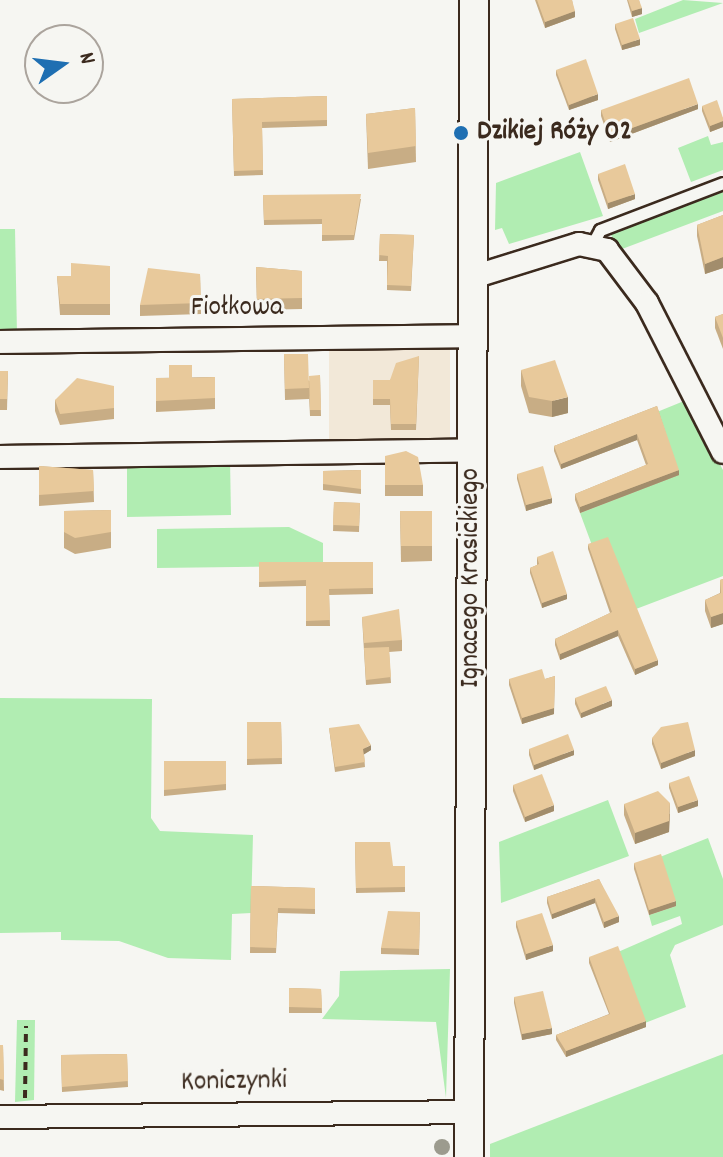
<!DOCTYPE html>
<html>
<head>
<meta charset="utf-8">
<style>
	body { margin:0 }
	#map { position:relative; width:723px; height:1157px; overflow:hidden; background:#f6f6f2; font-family:Dekko,sans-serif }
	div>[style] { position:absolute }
	.built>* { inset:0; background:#f2e8d8 }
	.green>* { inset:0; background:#b1edb2 }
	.path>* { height:4px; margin-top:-2px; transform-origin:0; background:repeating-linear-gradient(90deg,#3b2a1e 0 8px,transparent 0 14px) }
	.roads { filter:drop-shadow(2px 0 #3b2a1e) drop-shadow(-2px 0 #3b2a1e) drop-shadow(0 2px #3b2a1e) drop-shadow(0 -2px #3b2a1e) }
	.service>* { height:11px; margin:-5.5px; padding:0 5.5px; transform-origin:5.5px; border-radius:5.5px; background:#f6f6f2 }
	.minor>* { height:22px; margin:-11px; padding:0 11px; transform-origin:11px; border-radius:11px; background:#f6f6f2 }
	.tertiary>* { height:28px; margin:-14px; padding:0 14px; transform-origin:14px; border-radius:14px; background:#f6f6f2 }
	.trees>* { width:16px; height:16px; margin:-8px; border-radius:50%; background:#9c9b8e }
	.wall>* { inset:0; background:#c8ad85 }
	.shaded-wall>* { inset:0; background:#a28d6c }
	.building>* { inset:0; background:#e8c99b }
	.dots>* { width:22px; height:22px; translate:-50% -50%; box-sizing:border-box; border:4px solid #f6f6f2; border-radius:50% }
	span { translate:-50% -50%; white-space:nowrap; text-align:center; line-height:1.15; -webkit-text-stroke:6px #f6f6f2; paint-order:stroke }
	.poi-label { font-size:28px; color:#3b2a1e; font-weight:700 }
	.left { translate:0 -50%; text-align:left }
	.street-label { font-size:28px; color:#3b2a1e }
	.north { position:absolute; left:24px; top:24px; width:80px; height:80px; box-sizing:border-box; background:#f6f6f2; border:2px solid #aba49d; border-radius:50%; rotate:76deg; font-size:22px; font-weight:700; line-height:32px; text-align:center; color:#3b2a1e }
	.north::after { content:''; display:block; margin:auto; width:28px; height:36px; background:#1f6fb2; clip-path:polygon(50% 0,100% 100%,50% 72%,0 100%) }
</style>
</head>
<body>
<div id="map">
	<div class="built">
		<div style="clip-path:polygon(329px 349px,450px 349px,450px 438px,329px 442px)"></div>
	</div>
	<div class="green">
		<div style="clip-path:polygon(683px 0,723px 3px,639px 33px,635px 19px)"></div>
		<div style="clip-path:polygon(708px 136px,711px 145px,723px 142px,723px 170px,691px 182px,678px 148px)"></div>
		<div style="clip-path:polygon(580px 152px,603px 216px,509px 244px,502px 228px,495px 230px,496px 183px)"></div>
		<div style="clip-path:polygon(723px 192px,723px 211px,622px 249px,610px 234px)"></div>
		<div style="clip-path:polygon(0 229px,15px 229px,17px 334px,0 334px)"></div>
		<div style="clip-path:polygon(684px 401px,723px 470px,723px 576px,636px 609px,593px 548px,580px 513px,678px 475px,657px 412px)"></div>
		<div style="clip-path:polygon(230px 460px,231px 515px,127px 517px,127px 463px)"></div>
		<div style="clip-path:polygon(289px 527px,323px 543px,323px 566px,157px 568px,157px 529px)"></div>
		<div style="clip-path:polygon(0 698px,152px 699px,151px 818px,160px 831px,253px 835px,251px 913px,232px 914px,231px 960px,168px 958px,119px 941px,61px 940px,61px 932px,0 933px)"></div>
		<div style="clip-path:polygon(608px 800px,629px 856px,501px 903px,499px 842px)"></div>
		<div style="clip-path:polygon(708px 838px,723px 879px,723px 925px,675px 945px,670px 955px,686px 1007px,645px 1023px,618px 952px,682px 924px,680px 916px,652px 926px,649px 915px,676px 906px,660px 857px)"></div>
		<div style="clip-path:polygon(450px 969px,446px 1098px,436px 1022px,322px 1019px,339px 996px,340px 971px)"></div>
		<div style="clip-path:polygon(17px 1020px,35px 1020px,34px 1100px,15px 1102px)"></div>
		<div style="clip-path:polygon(723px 1054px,723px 1157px,490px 1157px,490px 1144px)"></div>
	</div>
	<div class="path">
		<div style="left:25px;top:1098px;width:72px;rotate:-89.2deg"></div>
	</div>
	<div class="roads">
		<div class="service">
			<div style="left:592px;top:245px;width:17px;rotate:-62deg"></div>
			<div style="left:600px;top:230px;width:132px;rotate:-20.9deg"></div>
		</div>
		<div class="minor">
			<div style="left:473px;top:277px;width:111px;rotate:-17.3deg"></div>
			<div style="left:579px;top:244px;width:29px;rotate:12deg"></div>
			<div style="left:607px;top:250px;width:66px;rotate:53deg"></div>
			<div style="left:647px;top:303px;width:167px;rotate:63deg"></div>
			<div style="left:0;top:342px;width:474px;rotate:-0.7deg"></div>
			<div style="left:0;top:457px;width:472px;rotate:-0.8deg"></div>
			<div style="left:0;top:1117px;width:470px;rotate:-0.6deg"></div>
		</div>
		<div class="tertiary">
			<div style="left:469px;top:1157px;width:1157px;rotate:-89.75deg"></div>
		</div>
	</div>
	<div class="trees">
		<div style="left:442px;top:1147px"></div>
	</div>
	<div class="wall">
		<div style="clip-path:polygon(535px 0,572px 0,575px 17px,545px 28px)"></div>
		<div style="clip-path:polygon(627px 0,639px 0,642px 14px,632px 17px)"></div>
		<div style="clip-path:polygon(615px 24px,640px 45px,622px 50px,615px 29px)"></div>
		<div style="clip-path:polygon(556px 70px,598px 100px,569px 110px,556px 75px)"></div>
		<div style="clip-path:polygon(327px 96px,327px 126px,262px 128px,263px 175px,234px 176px,232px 99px)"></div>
		<div style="clip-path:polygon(702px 106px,723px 118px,723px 127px,710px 132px,702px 111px)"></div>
		<div style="clip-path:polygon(415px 108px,416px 162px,368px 169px,366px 114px)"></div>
		<div style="clip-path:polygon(698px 109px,610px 142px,601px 116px,601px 110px)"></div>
		<div style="clip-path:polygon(598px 174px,635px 199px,608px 209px,598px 180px)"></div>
		<div style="clip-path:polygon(263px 195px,361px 199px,354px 240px,322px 241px,322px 224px,264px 225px)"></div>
		<div style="clip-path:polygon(723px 215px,723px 268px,705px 274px,697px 236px,697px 225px)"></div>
		<div style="clip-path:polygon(380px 234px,414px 235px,411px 291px,387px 290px,387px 261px,379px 261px)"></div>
		<div style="clip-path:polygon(110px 266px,110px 315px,60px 315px,57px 276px,71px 276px)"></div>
		<div style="clip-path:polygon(256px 267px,302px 271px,302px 309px,257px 310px)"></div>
		<div style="clip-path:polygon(200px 274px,201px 314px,140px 316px,140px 305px)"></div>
		<div style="clip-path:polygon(723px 314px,723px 349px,715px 328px,715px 317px)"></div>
		<div style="clip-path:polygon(284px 354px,309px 381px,320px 375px,321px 416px,310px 416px,309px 395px,309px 399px,285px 400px)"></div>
		<div style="clip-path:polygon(419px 356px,416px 430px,391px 430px,390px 405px,373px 405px,373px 380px,390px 380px)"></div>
		<div style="clip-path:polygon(521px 370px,568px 413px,552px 417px,529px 413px,521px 386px)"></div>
		<div style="clip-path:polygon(0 371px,8px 371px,7px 410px,0 410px)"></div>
		<div style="clip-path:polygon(215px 377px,215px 409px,156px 412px,156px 378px)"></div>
		<div style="clip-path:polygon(114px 386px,114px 419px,60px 425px,55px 411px,55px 400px)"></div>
		<div style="clip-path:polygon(657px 406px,679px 475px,580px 513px,575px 500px,575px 494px,646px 465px,637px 440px,561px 469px,554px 451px,554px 446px)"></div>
		<div style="clip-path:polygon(385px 456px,423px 485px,423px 496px,385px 496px)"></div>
		<div style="clip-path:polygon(39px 466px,93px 470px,94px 502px,39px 506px)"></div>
		<div style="clip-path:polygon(361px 470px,361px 494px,323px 490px,323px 471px)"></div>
		<div style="clip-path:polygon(517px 474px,552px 503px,526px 511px,517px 479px)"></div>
		<div style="clip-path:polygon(334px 502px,360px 503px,359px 532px,333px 531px)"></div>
		<div style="clip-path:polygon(111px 510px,111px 548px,75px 554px,64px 548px,64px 511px)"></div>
		<div style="clip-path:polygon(400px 511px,432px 511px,432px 561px,401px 562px)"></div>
		<div style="clip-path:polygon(588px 544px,658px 665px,635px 675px,618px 636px,560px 660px,555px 645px,555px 639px,610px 613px,588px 549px)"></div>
		<div style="clip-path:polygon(537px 557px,567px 599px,542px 608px,530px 573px,530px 568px,537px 565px)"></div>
		<div style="clip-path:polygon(259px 562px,373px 562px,373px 594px,329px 595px,330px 626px,306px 626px,306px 586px,259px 587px)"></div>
		<div style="clip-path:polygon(723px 579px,723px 624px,711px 628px,705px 611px,705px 600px,720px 593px,720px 580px)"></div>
		<div style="clip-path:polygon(362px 617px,402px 640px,402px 651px,389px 652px,391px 683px,366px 685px)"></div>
		<div style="clip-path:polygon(555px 676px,554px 714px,522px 724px,509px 685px,509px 679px,545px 679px)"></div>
		<div style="clip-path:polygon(575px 698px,612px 706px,581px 718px,575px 704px)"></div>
		<div style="clip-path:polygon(247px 722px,281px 722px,282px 764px,247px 765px)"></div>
		<div style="clip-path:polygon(329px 728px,371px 750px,364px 754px,365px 767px,335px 772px)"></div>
		<div style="clip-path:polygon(652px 738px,695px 756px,661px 769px,652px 744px)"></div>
		<div style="clip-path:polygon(529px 749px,574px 755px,534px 770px,529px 755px)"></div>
		<div style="clip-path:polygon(164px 761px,226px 761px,226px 790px,164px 796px)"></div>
		<div style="clip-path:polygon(669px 783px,698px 806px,678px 813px,669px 788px)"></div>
		<div style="clip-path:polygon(513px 785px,554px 811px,525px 822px,513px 791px)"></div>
		<div style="clip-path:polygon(624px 804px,670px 814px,669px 832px,635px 844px,624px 815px)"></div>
		<div style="clip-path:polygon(355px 842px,393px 866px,405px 866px,405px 892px,356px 893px)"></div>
		<div style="clip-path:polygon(634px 863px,676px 906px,649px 915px,634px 869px)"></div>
		<div style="clip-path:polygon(599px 879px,619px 922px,604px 928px,595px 903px,552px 919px,547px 903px,547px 897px)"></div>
		<div style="clip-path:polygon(251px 886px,315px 888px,315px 914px,278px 913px,276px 953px,250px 953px)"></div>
		<div style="clip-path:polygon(420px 912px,419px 955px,381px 954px,381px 948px)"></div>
		<div style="clip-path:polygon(516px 921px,553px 951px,526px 960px,516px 927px)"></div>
		<div style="clip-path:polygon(589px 957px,646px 1027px,566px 1057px,556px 1040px,556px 1035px,609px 1014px,589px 963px)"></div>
		<div style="clip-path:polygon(289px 988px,321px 989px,322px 1013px,289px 1013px)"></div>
		<div style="clip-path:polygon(514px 997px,552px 1034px,522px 1040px,514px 1003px)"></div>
		<div style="clip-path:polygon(0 1045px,3px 1045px,4px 1091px,0 1090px)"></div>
		<div style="clip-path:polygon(127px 1054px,128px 1087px,62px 1092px,61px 1055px)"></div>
	</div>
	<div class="shaded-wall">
		<div style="clip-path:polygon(642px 8px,642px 14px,632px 17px,632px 11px)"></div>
		<div style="clip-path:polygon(575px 11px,575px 17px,545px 28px,545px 22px)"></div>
		<div style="clip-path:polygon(640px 39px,640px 45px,622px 50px,622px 45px)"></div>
		<div style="clip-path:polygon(598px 94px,598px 100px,569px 110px,569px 105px)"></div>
		<div style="clip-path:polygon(698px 104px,698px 109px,610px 142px,610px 136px)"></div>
		<div style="clip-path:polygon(723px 121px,723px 127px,710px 132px,710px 126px)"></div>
		<div style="clip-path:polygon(635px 194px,635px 199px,608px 209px,608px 203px)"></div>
		<div style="clip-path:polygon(723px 257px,723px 268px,705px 274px,705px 264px)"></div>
		<div style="clip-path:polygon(568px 397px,568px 413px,552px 417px,552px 401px)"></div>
		<div style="clip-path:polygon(637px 434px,637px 440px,561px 469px,561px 464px)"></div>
		<div style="clip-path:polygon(679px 470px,679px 475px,580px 513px,580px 507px)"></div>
		<div style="clip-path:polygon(552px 498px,552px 503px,526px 511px,526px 505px)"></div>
		<div style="clip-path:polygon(567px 594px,567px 599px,542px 608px,542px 603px)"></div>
		<div style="clip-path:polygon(723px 613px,723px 624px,711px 628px,711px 617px)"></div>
		<div style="clip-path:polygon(618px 630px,618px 636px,560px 660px,560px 654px)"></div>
		<div style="clip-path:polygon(658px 660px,658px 665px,635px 675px,635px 669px)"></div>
		<div style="clip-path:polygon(612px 700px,612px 706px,581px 718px,581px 713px)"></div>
		<div style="clip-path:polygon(554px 708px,554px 714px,522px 724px,522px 718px)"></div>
		<div style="clip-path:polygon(371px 745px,371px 750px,363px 755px,363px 749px)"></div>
		<div style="clip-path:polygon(574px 750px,574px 755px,534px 770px,534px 765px)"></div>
		<div style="clip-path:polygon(695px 750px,695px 756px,661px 769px,661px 763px)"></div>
		<div style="clip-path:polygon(698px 800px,698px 806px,678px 813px,678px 807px)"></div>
		<div style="clip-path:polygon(670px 803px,669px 832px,635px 844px,635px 833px)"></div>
		<div style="clip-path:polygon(554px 805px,554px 811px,525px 822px,525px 817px)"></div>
		<div style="clip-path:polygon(595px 898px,595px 903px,552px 919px,552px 914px)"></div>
		<div style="clip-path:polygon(676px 901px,676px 906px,649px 915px,649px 910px)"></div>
		<div style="clip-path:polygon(619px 916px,619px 922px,604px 928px,604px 922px)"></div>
		<div style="clip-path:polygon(553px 945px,553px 951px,526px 960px,526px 954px)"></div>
		<div style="clip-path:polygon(646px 1021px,646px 1027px,566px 1057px,566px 1051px)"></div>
		<div style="clip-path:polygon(552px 1028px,552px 1034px,522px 1040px,522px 1034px)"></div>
	</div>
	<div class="building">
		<div style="clip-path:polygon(537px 0,572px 0,575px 11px,545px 22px)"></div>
		<div style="clip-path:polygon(628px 0,639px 0,642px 8px,632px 11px)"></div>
		<div style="clip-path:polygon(633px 18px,640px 39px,622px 45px,615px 24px)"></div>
		<div style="clip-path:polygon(586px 59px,598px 94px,569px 105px,556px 70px)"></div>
		<div style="clip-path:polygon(689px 78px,698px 104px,610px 136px,601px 110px)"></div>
		<div style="clip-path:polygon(327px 96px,327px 120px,262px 122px,263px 170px,234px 171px,232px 99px)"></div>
		<div style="clip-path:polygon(717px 100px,723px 118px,723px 121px,710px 126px,702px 106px)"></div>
		<div style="clip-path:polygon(415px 108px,416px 146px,368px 153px,366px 114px)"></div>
		<div style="clip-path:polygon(625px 164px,635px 194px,608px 203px,598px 174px)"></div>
		<div style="clip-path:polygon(361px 194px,354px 235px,322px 235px,322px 219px,264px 220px,263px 195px)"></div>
		<div style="clip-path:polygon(723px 215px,723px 257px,705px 264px,697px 225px)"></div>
		<div style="clip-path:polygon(380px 234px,414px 235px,411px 286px,387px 285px,388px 256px,379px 255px)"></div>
		<div style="clip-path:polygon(71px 263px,110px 266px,110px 304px,60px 304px,57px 276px,71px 276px)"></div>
		<div style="clip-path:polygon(256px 267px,302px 271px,302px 298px,257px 299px)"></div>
		<div style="clip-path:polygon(148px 268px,200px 274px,201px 303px,140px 305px)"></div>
		<div style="clip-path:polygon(723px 314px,723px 338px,715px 317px)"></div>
		<div style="clip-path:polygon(284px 354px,308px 354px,309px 388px,285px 389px)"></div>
		<div style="clip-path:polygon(419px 356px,416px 424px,391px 424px,390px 399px,373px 399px,373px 380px,390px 380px,396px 363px)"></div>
		<div style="clip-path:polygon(555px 360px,568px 397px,552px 401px,529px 397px,521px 370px)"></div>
		<div style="clip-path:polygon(169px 365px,192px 365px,192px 378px,215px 377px,215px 398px,156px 401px,156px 378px,169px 378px)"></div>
		<div style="clip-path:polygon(0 371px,8px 371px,7px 399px,0 399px)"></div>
		<div style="clip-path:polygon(320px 375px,321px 410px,310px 410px,309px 376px)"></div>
		<div style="clip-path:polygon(77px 378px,114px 386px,114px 408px,60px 414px,55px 400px)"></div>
		<div style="clip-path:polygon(657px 406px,679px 470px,580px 507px,575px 494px,648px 464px,637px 434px,561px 464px,554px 446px)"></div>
		<div style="clip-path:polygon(406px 451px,418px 457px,423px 485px,385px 485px,385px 456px)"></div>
		<div style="clip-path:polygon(39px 466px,93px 470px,94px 491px,39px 495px)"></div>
		<div style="clip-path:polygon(543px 466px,552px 498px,526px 505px,517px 474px)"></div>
		<div style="clip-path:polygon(361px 470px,361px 489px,323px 484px,323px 471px)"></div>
		<div style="clip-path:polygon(334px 502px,360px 503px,359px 526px,333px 525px)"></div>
		<div style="clip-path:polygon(111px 510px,111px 532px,75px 538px,64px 532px,64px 511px)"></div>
		<div style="clip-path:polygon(400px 511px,432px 511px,432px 546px,401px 546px)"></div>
		<div style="clip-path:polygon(608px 537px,658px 660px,635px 669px,618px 630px,560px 654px,555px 639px,612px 612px,588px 544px)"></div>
		<div style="clip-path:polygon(553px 551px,567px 594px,542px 603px,530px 568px,539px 564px,537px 557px)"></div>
		<div style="clip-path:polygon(259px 562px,373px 562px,373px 588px,329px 589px,330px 620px,306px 621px,306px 580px,259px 582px)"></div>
		<div style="clip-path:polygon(723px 579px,723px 613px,711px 617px,705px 600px,721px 593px,720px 580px)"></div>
		<div style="clip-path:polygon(399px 609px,402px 640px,364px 643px,362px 617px)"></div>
		<div style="clip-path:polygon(389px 647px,391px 677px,366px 680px,364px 648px)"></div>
		<div style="clip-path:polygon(542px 669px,545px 679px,555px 676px,554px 708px,522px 718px,509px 679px)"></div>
		<div style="clip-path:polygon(606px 686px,612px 700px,581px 713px,575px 698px)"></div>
		<div style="clip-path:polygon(247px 722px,281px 722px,282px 758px,247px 759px)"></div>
		<div style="clip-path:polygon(688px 722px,695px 750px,661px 763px,652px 738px,661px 727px)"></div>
		<div style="clip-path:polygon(359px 724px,371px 745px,363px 749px,365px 762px,335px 767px,329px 728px)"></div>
		<div style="clip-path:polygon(568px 734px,574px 750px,534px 765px,529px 749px)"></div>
		<div style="clip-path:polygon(164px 761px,226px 761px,226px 784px,164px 790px)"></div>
		<div style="clip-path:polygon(542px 774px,554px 805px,525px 817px,513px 785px)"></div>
		<div style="clip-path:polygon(689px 776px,698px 800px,678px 807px,669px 783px)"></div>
		<div style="clip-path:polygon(658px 791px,670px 803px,669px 821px,635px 833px,624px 804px)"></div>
		<div style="clip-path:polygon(355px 842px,390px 842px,393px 866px,405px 866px,405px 887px,356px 888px)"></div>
		<div style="clip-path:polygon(661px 854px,676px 901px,649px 910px,634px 863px)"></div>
		<div style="clip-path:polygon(599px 879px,619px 916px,604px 922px,595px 898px,552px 914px,547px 897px)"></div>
		<div style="clip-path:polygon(251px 886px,315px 888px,315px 909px,278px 908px,276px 948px,250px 947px)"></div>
		<div style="clip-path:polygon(388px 911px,420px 912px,419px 949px,381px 948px)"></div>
		<div style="clip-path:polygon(542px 913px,553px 945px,526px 954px,516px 921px)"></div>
		<div style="clip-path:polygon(618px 946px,646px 1021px,566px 1051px,556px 1035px,610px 1014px,589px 957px)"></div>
		<div style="clip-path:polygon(289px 988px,321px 989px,322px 1008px,289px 1007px)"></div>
		<div style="clip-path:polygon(543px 991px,552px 1028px,522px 1034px,514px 997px)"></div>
		<div style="clip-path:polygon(0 1045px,3px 1045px,4px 1080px,0 1079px)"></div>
		<div style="clip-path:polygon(127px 1054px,128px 1081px,62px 1087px,61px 1055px)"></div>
	</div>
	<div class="dots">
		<div style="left:461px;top:133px;background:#1f6fb2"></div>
	</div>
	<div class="poi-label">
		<span class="left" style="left:477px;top:133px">Dzikiej Róży 02</span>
	</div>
	<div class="street-label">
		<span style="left:237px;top:309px">Fiołkowa</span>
		<span style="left:472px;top:578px;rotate:-90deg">Ignacego Krasickiego</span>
		<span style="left:234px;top:1083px;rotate:-1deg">Koniczynki</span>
	</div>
	<div class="north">N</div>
</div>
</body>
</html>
